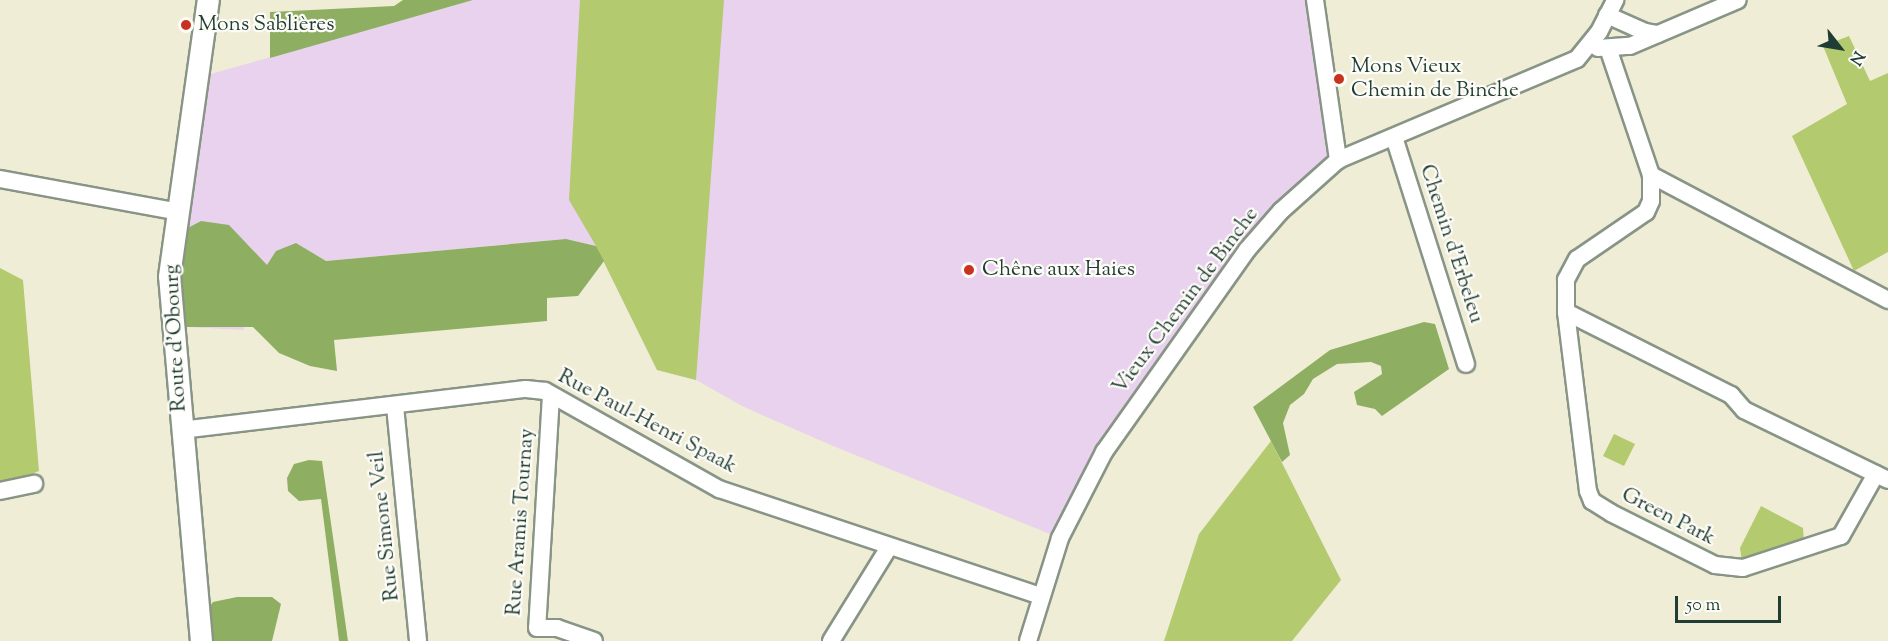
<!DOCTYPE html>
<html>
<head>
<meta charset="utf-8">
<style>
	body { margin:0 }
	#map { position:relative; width:1888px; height:641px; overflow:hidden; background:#f0edd7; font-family:"Sorts Mill Goudy",serif }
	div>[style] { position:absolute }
	.built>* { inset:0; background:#e8d2ee }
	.green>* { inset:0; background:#b3ca6e }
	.forest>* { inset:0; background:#8eae61 }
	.roads { filter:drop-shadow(2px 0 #889586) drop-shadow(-2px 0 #889586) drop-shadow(0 2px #889586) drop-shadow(0 -2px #889586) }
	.minor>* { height:16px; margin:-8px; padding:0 8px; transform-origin:8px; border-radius:8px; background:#fff }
	.major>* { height:21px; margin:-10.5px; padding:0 10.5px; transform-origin:10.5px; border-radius:10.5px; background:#fff }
	.dots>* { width:16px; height:16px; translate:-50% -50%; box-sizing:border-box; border:3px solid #fdfcf7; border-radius:50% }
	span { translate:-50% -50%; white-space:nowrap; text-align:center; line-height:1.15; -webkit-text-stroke:4.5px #fdfcf7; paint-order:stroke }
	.poi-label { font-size:21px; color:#1f3d34 }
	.left { translate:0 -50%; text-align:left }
	.street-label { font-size:21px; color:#1f3d34 }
	.north { position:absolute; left:1810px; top:18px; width:60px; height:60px; -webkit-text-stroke:4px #fdfcf7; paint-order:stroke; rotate:121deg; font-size:16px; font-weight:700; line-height:24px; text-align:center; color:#1f3d34 }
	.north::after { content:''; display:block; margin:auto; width:21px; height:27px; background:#1f3d34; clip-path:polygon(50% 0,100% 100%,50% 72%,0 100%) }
	.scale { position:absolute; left:1675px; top:596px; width:106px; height:27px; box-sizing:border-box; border:3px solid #1f3d34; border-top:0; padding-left:8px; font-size:18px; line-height:21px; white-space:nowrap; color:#1f3d34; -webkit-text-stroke:4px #fdfcf7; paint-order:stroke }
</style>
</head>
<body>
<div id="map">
	<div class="built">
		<div style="clip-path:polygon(473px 0,1315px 0,1338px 160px,1281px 211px,1124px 423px,1060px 538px,833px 446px,744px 407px,696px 380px,657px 370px,596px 246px,566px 239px,325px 261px,296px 243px,243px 330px,187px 327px,177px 277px,207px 75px)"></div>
	</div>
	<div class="green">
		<div style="clip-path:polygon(580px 0,724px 0,696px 380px,657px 370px,596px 246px,569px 200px)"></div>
		<div style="clip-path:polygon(1849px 36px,1870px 81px,1888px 73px,1888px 252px,1854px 271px,1792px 136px,1847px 104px,1823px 46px)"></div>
		<div style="clip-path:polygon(0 268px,23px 280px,39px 471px,34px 473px,34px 484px,0 491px)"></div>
		<div style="clip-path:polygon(1614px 434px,1635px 444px,1624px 466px,1603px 456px)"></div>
		<div style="clip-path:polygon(1271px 441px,1341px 580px,1292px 641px,1164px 641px,1199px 534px)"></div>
		<div style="clip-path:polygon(1761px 506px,1803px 528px,1804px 543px,1743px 568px,1740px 548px)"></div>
	</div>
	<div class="forest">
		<div style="clip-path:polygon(403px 0,473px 0,270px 58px,270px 12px,394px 6px)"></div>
		<div style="clip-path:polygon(201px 221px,229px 225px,267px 265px,276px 251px,296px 243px,326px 261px,566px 239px,596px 246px,604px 261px,578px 296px,547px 298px,547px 321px,334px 340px,337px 371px,310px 366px,279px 353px,253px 327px,187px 327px,180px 316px,177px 277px,184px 230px)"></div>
		<div style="clip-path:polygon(1424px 322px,1435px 324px,1449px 369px,1382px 416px,1375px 409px,1357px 405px,1354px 392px,1382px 374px,1381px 366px,1371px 362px,1337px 364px,1313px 379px,1304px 394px,1290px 405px,1283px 423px,1290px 455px,1282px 462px,1253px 407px,1330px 350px)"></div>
		<div style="clip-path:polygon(309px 460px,322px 461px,348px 641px,339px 641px,321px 499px,299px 501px,288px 491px,287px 478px,294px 464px)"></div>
		<div style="clip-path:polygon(237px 597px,272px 597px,281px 604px,272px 641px,210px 641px,206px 611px,213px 602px)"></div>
	</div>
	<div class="roads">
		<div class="minor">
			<div style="left:1315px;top:0;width:162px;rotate:81.8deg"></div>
			<div style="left:1607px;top:15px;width:42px;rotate:24.1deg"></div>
			<div style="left:1645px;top:32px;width:13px;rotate:9deg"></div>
			<div style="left:1598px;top:48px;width:32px;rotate:-4deg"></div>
			<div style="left:1630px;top:46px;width:117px;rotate:-23.1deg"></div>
			<div style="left:1608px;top:48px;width:134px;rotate:71.3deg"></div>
			<div style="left:1651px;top:175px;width:26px;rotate:90deg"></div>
			<div style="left:1651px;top:201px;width:12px;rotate:114deg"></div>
			<div style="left:1646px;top:212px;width:83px;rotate:145.7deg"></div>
			<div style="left:1577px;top:259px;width:24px;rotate:118deg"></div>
			<div style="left:1566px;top:280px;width:32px;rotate:90deg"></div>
			<div style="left:1566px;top:312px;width:185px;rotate:26.7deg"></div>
			<div style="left:1731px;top:395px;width:20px;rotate:49deg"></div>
			<div style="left:1744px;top:410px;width:160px;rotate:25.9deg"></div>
			<div style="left:1394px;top:137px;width:238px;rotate:72.4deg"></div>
			<div style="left:1651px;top:175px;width:268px;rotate:27.8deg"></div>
			<div style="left:0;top:179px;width:178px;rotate:10.4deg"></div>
			<div style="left:1566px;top:312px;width:180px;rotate:83deg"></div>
			<div style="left:1588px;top:491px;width:11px;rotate:68deg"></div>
			<div style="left:1592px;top:501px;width:22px;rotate:32deg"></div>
			<div style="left:1611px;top:513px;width:116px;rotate:26.6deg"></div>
			<div style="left:1715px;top:565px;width:28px;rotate:6deg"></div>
			<div style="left:1743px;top:568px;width:103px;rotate:-18.1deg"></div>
			<div style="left:1841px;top:536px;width:71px;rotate:-60.6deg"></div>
			<div style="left:551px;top:395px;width:233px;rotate:93.4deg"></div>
			<div style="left:537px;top:628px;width:20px"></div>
			<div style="left:557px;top:628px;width:39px;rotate:19deg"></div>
			<div style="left:395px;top:406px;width:236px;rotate:84.4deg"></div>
			<div style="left:181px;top:430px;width:347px;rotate:-6.8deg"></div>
			<div style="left:526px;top:389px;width:19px;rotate:6deg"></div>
			<div style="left:545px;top:391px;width:200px;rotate:29.4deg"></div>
			<div style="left:719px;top:489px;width:339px;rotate:18.4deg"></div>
			<div style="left:0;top:491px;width:35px;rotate:-12deg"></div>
			<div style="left:831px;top:641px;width:110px;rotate:-58.3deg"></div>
			<div style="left:1028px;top:641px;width:108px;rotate:-72.7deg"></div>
			<div style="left:1060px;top:538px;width:97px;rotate:-62.9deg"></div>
			<div style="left:1104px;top:452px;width:247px;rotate:-54.7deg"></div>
			<div style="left:1247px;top:250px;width:52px;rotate:-48.9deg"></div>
			<div style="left:1281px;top:211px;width:76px;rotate:-41.8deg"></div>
			<div style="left:1338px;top:160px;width:259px;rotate:-22.9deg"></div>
			<div style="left:1577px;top:59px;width:35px;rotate:-51deg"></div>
			<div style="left:1599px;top:32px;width:36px;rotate:-63deg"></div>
		</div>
		<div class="major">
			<div style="left:201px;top:641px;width:366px;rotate:-95deg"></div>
			<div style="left:169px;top:276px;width:279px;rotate:-82deg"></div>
		</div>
	</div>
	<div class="dots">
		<div style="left:186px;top:25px;background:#c8321e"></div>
		<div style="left:1339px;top:79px;background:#c8321e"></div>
		<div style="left:969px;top:270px;background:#c8321e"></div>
	</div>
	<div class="poi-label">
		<span class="left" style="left:198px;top:25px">Mons Sablières</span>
		<span class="left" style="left:1351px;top:79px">Mons Vieux<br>Chemin de Binche</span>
		<span class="left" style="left:982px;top:270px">Chêne aux Haies</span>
	</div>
	<div class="street-label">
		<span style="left:1451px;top:244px;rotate:72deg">Chemin d'Erbeleu</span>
		<span style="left:1186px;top:301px;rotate:-53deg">Vieux Chemin de Binche</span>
		<span style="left:176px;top:338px;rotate:-93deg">Route d'Obourg</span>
		<span style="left:647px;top:422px;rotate:28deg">Rue Paul-Henri Spaak</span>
		<span style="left:1668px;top:517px;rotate:27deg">Green Park</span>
		<span style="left:521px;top:522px;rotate:-86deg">Rue Aramis Tournay</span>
		<span style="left:385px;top:526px;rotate:-96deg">Rue Simone Veil</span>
	</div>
	<div class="north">N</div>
	<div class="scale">50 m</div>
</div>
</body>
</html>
